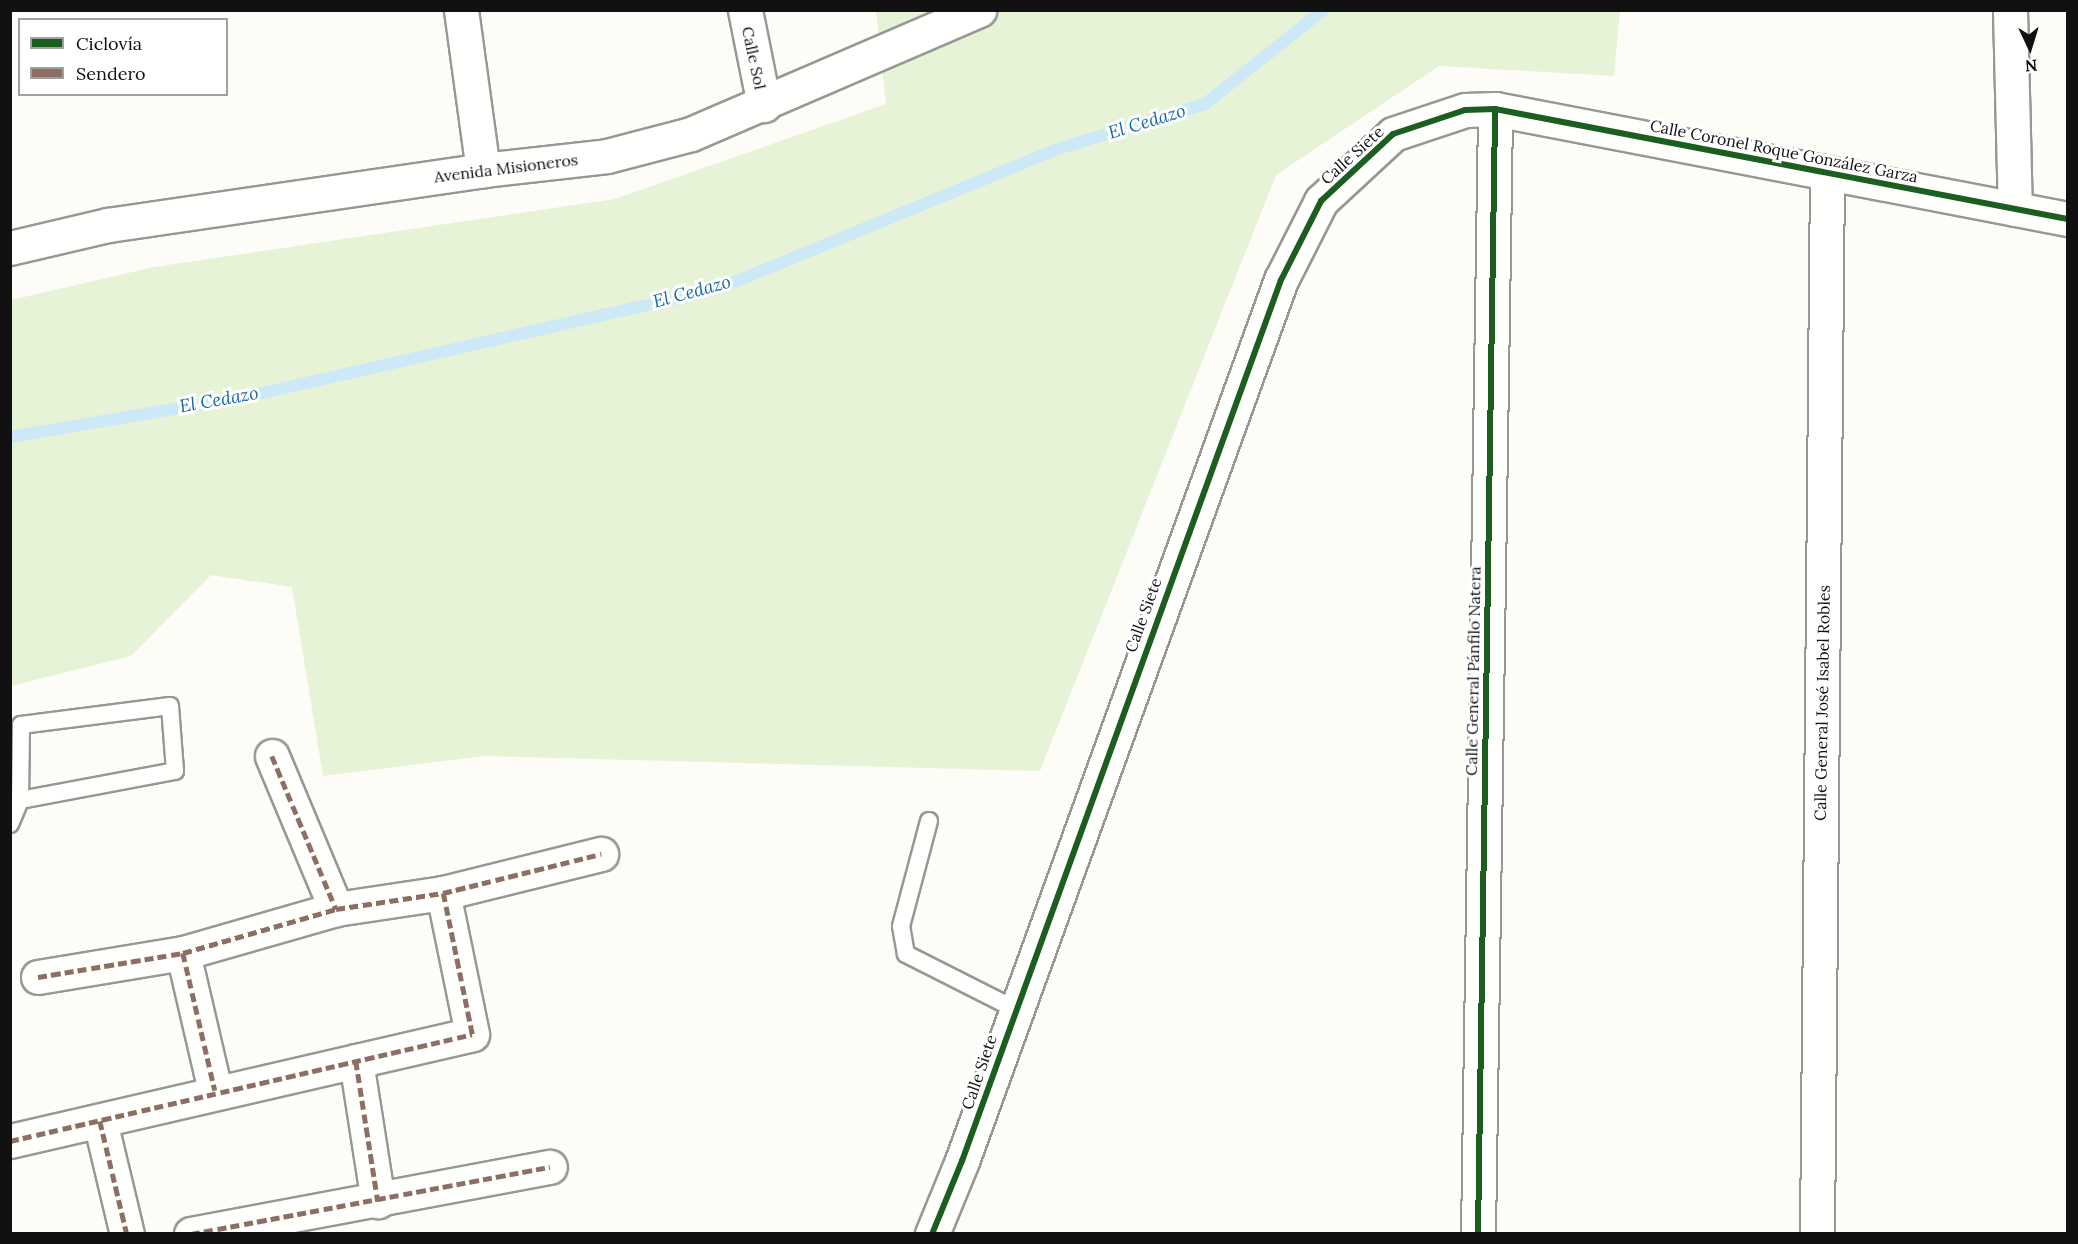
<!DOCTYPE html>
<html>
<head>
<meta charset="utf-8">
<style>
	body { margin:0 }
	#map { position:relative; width:2078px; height:1244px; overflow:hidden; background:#fdfcf7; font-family:Lora,serif }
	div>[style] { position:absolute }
	.green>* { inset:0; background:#e7f3d7 }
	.stream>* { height:12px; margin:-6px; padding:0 6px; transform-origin:6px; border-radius:6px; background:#cde8f7 }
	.roads { filter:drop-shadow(2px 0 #979795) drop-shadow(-2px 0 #979795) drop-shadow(0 2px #979795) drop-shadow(0 -2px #979795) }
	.lane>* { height:16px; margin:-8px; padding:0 8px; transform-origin:8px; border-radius:8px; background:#fffffe }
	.street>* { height:33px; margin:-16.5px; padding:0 16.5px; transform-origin:16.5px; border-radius:16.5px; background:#fffffe }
	.quiet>* { height:4.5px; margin-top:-2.25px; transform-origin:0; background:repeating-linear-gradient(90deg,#8d6e63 0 9px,transparent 0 13.5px) }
	.cycleway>* { height:6px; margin:-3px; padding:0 3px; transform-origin:3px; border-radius:3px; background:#1b5e20 }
	span { translate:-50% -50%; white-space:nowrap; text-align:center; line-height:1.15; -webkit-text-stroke:6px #fff; paint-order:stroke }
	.street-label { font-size:16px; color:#111 }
	.water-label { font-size:18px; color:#1768a6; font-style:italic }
	.frame { position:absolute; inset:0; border:12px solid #111; pointer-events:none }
	.legend { position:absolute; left:18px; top:18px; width:210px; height:78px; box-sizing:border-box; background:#fff; border:2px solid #a0a0a0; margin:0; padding:8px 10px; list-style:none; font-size:18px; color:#111 }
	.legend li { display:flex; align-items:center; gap:12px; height:30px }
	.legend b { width:30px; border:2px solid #a0a0a0 }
	.north { position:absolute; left:2000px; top:18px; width:60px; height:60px; -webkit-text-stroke:4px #fff; paint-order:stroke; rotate:176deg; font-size:16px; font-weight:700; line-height:24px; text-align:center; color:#111 }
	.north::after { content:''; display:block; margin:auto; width:21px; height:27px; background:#111; clip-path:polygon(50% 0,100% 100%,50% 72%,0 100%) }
</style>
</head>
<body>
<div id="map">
	<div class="green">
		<div style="clip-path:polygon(876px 11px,1620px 11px,1614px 76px,1439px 66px,1276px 175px,1040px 771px,484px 756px,323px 776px,292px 587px,211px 575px,131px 656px,11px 686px,11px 300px,154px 267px,615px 199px,886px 104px)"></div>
	</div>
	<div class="stream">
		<div style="left:10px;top:437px;width:238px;rotate:-9.7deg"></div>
		<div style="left:245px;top:397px;width:487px;rotate:-12.9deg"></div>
		<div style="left:720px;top:288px;width:361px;rotate:-22.4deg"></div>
		<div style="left:1054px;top:150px;width:158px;rotate:-16.9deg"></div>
		<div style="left:1205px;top:104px;width:151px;rotate:-38.5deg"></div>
	</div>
	<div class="roads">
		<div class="lane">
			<div style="left:170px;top:706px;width:65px;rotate:85.6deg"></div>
			<div style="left:175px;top:771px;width:158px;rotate:169.4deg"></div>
			<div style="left:20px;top:800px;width:75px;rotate:-89.2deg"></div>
			<div style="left:21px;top:725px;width:150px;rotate:-7.3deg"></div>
			<div style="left:929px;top:821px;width:109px;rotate:104.9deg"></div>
			<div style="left:901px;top:926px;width:28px;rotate:80deg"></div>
			<div style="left:906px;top:954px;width:122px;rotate:26.8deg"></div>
			<div style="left:10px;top:824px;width:26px;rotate:-67deg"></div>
		</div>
		<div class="street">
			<div style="left:461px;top:10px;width:162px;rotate:82.2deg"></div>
			<div style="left:745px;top:10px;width:97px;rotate:78.7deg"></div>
			<div style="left:2010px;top:10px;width:199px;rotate:88.6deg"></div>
			<div style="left:10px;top:248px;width:101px;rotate:-13.2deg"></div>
			<div style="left:108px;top:225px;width:379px;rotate:-8.3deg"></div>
			<div style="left:483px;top:170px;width:125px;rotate:-6.4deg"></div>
			<div style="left:607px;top:156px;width:87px;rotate:-14.7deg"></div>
			<div style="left:691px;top:134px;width:314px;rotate:-23.3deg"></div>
			<div style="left:272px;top:756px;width:166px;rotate:67.3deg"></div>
			<div style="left:183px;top:953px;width:141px;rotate:76.9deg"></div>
			<div style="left:38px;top:977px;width:147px;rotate:-9.4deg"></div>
			<div style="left:183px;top:953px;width:159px;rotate:-16deg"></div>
			<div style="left:336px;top:909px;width:108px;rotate:-8.5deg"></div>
			<div style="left:443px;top:893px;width:163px;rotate:-13.9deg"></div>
			<div style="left:356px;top:1061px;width:142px;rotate:81.1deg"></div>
			<div style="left:100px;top:1121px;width:116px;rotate:76.6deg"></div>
			<div style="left:10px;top:1141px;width:474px;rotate:-13deg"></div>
			<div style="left:472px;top:1034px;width:144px;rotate:-101.6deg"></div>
			<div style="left:191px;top:1234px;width:365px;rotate:-10.6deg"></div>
			<div style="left:932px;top:1234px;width:79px;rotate:-67.7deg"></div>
			<div style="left:962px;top:1161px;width:937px;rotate:-70.1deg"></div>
			<div style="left:1281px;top:280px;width:89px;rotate:-63.1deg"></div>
			<div style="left:1321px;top:201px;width:98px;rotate:-42.9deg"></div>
			<div style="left:1393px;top:134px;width:76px;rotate:-18.4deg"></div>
			<div style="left:1465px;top:110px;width:30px;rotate:-2deg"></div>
			<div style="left:1495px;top:109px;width:583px;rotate:10.87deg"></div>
			<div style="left:1478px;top:1234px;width:1125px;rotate:-89.13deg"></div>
			<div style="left:1817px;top:1234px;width:1061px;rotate:-89.46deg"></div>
		</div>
	</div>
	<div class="quiet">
		<div style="left:272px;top:756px;width:166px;rotate:67.3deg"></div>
		<div style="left:183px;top:953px;width:141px;rotate:76.9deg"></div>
		<div style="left:38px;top:977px;width:147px;rotate:-9.4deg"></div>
		<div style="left:183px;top:953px;width:159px;rotate:-16deg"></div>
		<div style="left:336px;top:909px;width:108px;rotate:-8.5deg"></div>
		<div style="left:443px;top:893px;width:163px;rotate:-13.9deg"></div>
		<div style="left:356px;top:1061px;width:142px;rotate:81.1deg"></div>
		<div style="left:100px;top:1121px;width:116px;rotate:76.6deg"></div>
		<div style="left:10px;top:1141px;width:474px;rotate:-13deg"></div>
		<div style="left:472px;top:1034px;width:144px;rotate:-101.6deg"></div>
		<div style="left:191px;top:1234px;width:365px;rotate:-10.6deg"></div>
	</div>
	<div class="cycleway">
		<div style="left:932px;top:1234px;width:79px;rotate:-67.7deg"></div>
		<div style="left:962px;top:1161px;width:937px;rotate:-70.1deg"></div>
		<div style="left:1281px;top:280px;width:89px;rotate:-63.1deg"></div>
		<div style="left:1321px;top:201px;width:98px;rotate:-42.9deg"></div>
		<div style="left:1393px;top:134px;width:76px;rotate:-18.4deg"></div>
		<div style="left:1465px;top:110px;width:30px;rotate:-2deg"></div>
		<div style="left:1495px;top:109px;width:583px;rotate:10.87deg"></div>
		<div style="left:1478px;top:1234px;width:1125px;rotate:-89.13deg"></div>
	</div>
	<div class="street-label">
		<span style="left:754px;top:58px;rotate:78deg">Calle Sol</span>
		<span style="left:1784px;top:151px;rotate:11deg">Calle Coronel Roque González Garza</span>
		<span style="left:1352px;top:155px;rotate:-42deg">Calle Siete</span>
		<span style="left:506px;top:168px;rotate:-7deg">Avenida Misioneros</span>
		<span style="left:1143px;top:615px;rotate:-70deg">Calle Siete</span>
		<span style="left:1473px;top:671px;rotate:-89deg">Calle General Pánfilo Natera</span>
		<span style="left:1822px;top:703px;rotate:-89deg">Calle General José Isabel Robles</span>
		<span style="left:979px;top:1072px;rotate:-71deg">Calle Siete</span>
	</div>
	<div class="water-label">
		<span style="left:1147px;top:122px;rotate:-17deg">El Cedazo</span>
		<span style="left:692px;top:292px;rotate:-15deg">El Cedazo</span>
		<span style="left:219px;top:400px;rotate:-10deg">El Cedazo</span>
	</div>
	<div class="frame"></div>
	<ul class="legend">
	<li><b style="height:8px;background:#1b5e20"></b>Ciclovía</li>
	<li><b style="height:8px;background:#8d6e63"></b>Sendero</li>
	</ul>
	<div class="north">N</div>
</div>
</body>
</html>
